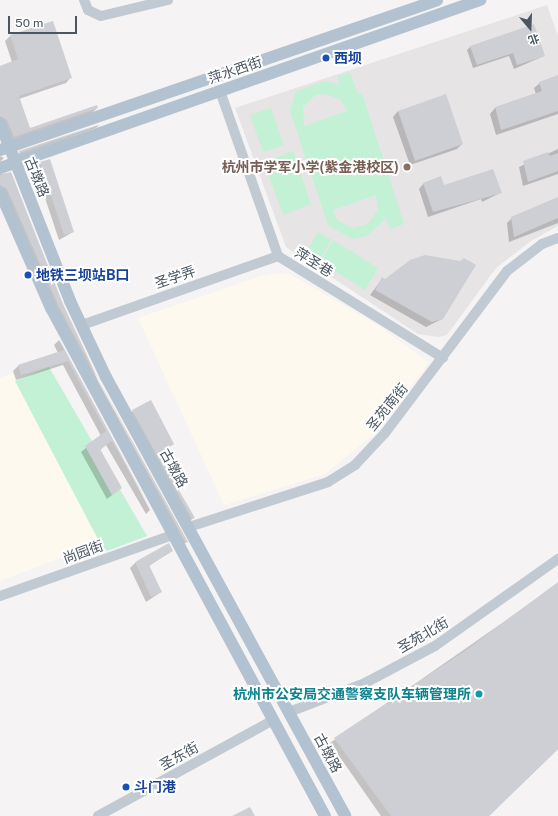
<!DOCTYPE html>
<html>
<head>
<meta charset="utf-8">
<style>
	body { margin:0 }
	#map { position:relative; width:558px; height:816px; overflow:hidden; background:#f5f3f3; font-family:"Public Sans","Noto Sans SC",sans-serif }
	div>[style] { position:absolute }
	.commercial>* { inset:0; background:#fdf9ef }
	.education>* { inset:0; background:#e6e4e5 }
	.green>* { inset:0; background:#c3f1d5 }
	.shadow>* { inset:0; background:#0003 }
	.building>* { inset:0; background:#cdcfd5 }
	.minor>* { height:10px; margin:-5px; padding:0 5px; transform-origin:5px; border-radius:5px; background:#c1cad2 }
	.major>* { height:12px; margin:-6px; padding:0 6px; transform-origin:6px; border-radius:6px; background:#b3c2d1 }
	.dots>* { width:11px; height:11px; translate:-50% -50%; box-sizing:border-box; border:2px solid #fff; border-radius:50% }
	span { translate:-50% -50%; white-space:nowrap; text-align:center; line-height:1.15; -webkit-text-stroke:4px #fff; paint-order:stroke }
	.transit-label { font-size:14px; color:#164399; font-weight:700 }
	.left { translate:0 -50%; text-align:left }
	.street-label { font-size:14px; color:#4a5661 }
	.education-label { font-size:14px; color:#785e54; font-weight:700 }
	.right { translate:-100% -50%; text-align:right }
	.culture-label { font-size:14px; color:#0d838f; font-weight:700 }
	.north { position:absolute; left:510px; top:8px; width:40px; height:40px; -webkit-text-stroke:3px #fff; paint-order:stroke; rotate:161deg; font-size:11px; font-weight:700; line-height:16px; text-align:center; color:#4a5661 }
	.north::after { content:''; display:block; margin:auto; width:14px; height:18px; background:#4a5661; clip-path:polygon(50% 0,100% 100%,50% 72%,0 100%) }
	.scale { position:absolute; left:8px; top:16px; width:69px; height:18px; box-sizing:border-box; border:2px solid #4a5661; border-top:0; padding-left:5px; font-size:12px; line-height:14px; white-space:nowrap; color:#4a5661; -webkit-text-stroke:3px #fff; paint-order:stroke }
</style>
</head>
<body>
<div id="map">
	<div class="commercial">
		<div style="clip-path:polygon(277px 273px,290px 274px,379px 326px,429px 363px,374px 434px,325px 474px,224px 505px,138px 318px,261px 276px)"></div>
		<div style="clip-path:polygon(14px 373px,100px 543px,0 581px,0 378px)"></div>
	</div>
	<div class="education">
		<div style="clip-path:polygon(547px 5px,558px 36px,558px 226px,531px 241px,496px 268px,447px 335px,438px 337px,418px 334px,286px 247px,235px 108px)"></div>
	</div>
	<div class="green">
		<div style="clip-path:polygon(evenodd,350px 72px,358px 94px,362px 93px,404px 224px,390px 229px,386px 218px,367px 236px,352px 239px,328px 225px,290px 111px,296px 91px,325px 81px,340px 85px,337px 76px,350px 72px,324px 94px,340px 99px,347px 111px,304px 126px,303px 107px,315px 95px,324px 94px,350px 72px,376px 195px,378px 210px,368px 224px,352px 228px,337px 220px,333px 210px,376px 195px)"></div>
		<div style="clip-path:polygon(271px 108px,284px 145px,263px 152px,250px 115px)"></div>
		<div style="clip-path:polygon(293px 151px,311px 204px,283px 215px,264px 162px)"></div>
		<div style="clip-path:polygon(318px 232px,331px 240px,319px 261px,305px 253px)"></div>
		<div style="clip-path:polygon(333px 240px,378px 268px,365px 290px,320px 262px)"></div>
		<div style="clip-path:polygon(49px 367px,147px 536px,107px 551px,100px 543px,15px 381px)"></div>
	</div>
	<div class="shadow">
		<div style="clip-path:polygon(10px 36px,71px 77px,66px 83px,19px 99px,30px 129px,97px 108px,92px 113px,8px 142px,0 123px,0 67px,12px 62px,5px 41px)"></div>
		<div style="clip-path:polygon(471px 46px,544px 56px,514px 69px,509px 56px,473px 68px,467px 50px)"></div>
		<div style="clip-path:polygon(558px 76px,558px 114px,496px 135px,490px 114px,495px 108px,536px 94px,534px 88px,540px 83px)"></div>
		<div style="clip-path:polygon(398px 111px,462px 144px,457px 149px,410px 165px,393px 117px)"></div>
		<div style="clip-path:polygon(99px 125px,96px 128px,15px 157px,20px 152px)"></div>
		<div style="clip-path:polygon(558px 149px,558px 174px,523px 186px,519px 167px)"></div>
		<div style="clip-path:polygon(0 156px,4px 158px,0 162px)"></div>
		<div style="clip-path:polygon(41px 163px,73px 232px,59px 240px,35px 168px)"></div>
		<div style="clip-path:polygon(11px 173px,62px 304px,98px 381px,186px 542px,182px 547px,53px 310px,0 193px,0 174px)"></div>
		<div style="clip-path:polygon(424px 183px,444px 186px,500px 193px,482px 202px,481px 199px,428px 217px,419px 189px)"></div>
		<div style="clip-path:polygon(558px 200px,558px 223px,509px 242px,507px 223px,512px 218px)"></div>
		<div style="clip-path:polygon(382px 279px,442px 319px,426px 327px,370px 295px)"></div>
		<div style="clip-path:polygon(59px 340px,150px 510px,146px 514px,106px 445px,100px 450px,121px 488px,107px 499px,81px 452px,101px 436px,63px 365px,16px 380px,13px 371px,19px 365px,58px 353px,54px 345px)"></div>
		<div style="clip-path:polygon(133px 411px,173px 444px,157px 455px,193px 518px,188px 523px,128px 416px)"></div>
		<div style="clip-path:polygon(172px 551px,149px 566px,161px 592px,146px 602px,130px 568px,135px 563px)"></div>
		<div style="clip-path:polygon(558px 584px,558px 749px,489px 816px,381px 816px,330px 743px)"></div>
	</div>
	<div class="building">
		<div style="clip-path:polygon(53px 21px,72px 78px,19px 96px,30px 128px,97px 105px,98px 108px,14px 137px,7px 120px,0 116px,0 66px,18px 59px,10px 35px)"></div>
		<div style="clip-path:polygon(534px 24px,545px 56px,517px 65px,513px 53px,477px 65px,470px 46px)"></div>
		<div style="clip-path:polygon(558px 75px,558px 111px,501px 130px,495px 107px,542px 91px,539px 82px)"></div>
		<div style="clip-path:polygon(446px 94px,463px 144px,415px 161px,398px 111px)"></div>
		<div style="clip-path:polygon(103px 123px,20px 153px,19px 151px)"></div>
		<div style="clip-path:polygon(548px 152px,550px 156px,558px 153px,558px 171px,528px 182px,523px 161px)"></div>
		<div style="clip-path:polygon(50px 159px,74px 232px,64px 235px,40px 162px)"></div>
		<div style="clip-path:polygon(493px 169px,502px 193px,433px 212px,423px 183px,441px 176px,444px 185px)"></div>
		<div style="clip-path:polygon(11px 172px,63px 304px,99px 381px,188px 542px,186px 543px,58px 305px,7px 189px,0 185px,0 175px)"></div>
		<div style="clip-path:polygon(558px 197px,558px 218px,514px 237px,511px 217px)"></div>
		<div style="clip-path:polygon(425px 255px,460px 261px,464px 258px,476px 265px,443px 319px,432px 322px,375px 290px,382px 277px,385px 279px,410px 260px)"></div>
		<div style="clip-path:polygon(59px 339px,151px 510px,112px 441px,100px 449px,122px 488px,112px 495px,85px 446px,106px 431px,68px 361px,21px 375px,18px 365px,64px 350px)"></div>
		<div style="clip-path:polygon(151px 400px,174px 444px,158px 454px,195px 518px,192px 519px,132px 410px)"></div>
		<div style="clip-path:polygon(169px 543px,173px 551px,149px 565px,162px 592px,151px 597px,135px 562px)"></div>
		<div style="clip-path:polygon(558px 582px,558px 749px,489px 816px,391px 816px,334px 738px,465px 651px)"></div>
		<div style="clip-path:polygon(250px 807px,255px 816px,232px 816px)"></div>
	</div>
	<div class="minor">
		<div style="left:84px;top:0;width:11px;rotate:68deg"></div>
		<div style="left:88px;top:10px;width:14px;rotate:25deg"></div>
		<div style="left:101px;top:16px;width:69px;rotate:-13.4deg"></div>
		<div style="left:220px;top:91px;width:175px;rotate:70.6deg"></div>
		<div style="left:278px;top:256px;width:194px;rotate:31.7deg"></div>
		<div style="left:82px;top:325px;width:208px;rotate:-19.4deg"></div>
		<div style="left:189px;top:527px;width:146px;rotate:-17.9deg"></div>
		<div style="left:328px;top:482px;width:32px;rotate:-32deg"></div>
		<div style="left:355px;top:465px;width:44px;rotate:-46.8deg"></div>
		<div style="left:385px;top:433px;width:203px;rotate:-53deg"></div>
		<div style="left:507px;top:271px;width:44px;rotate:-37.6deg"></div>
		<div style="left:542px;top:244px;width:17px;rotate:-21deg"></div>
		<div style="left:0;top:596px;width:186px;rotate:-19.5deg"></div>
		<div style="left:289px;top:712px;width:81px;rotate:-20.9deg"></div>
		<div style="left:365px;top:683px;width:79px;rotate:-27.9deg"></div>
		<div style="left:435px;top:646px;width:151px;rotate:-35.3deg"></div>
		<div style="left:98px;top:816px;width:200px;rotate:-28.7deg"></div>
	</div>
	<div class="major">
		<div style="left:0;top:123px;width:191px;rotate:68.5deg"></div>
		<div style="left:70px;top:301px;width:84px;rotate:64.7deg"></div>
		<div style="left:106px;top:377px;width:500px;rotate:61.4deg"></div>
		<div style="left:0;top:150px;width:462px;rotate:-18.9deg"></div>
		<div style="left:0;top:168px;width:509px;rotate:-19.29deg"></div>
		<div style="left:0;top:192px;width:127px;rotate:66.3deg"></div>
		<div style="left:51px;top:308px;width:577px;rotate:61.66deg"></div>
	</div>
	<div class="dots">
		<div style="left:326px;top:58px;background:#1a4fb4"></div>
		<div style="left:407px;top:167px;background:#8d6e63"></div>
		<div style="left:28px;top:275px;background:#1a4fb4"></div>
		<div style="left:479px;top:694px;background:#0f9aa8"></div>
		<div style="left:126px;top:787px;background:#1a4fb4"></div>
	</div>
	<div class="transit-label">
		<span class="left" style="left:334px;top:58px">西坝</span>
		<span class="left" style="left:36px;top:275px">地铁三坝站B口</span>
		<span class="left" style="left:134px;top:787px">斗门港</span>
	</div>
	<div class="street-label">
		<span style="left:235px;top:70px;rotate:-19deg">萍水西街</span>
		<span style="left:37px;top:177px;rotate:68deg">古墩路</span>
		<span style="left:314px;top:262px;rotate:32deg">萍圣巷</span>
		<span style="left:175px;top:277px;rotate:-19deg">圣学弄</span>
		<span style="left:387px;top:407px;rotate:-51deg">圣苑南街</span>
		<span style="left:174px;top:468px;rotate:61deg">古墩路</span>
		<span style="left:83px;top:552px;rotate:-20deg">尚园街</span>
		<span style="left:423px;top:635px;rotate:-30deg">圣苑北街</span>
		<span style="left:328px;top:753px;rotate:62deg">古墩路</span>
		<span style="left:179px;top:756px;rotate:-29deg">圣东街</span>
	</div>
	<div class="education-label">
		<span class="right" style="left:399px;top:167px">杭州市学军小学(紫金港校区)</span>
	</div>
	<div class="culture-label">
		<span class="right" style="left:471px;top:694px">杭州市公安局交通警察支队车辆管理所</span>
	</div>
	<div class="north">北</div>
	<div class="scale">50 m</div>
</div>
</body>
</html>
